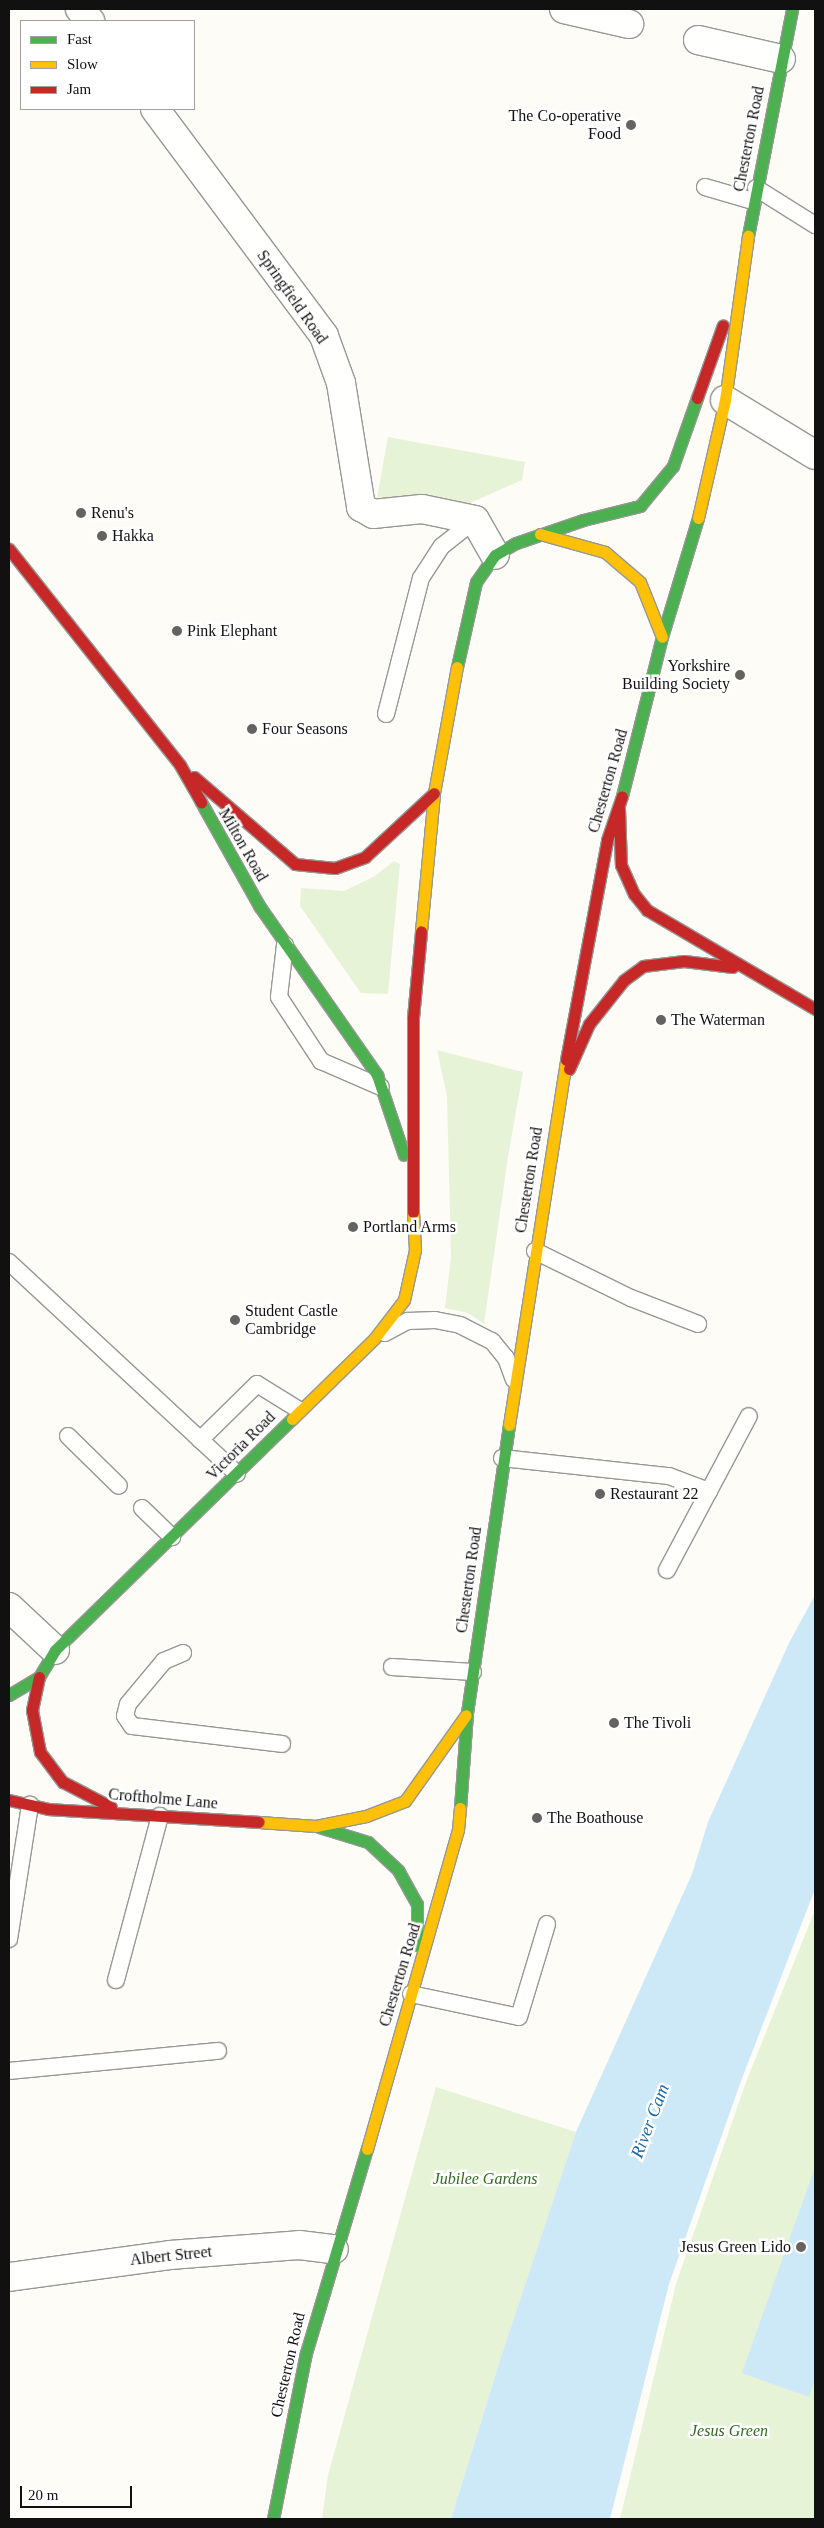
<!DOCTYPE html>
<html>
<head>
<meta charset="utf-8">
<style>
	body { margin:0 }
	#map { position:relative; width:824px; height:2528px; overflow:hidden; background:#fdfcf7; font-family:Georgia,serif }
	div>[style] { position:absolute }
	.green>* { inset:0; background:#e7f3d7 }
	.water>* { inset:0; background:#cde8f7 }
	.roads { filter:drop-shadow(1px 0 #979795) drop-shadow(-1px 0 #979795) drop-shadow(0 1px #979795) drop-shadow(0 -1px #979795) }
	.lane>* { height:16px; margin:-8px; padding:0 8px; transform-origin:8px; border-radius:8px; background:#fffffe }
	.street>* { height:28px; margin:-14px; padding:0 14px; transform-origin:14px; border-radius:14px; background:#fffffe }
	.fast>* { height:11px; margin:-5.5px; padding:0 5.5px; transform-origin:5.5px; border-radius:5.5px; background:#4caf50 }
	.slow>* { height:11px; margin:-5.5px; padding:0 5.5px; transform-origin:5.5px; border-radius:5.5px; background:#ffc107 }
	.jam>* { height:11px; margin:-5.5px; padding:0 5.5px; transform-origin:5.5px; border-radius:5.5px; background:#c62828 }
	.dots>* { width:14px; height:14px; translate:-50% -50%; box-sizing:border-box; border:2px solid #fff; border-radius:50% }
	span { translate:-50% -50%; white-space:nowrap; text-align:center; line-height:1.15; -webkit-text-stroke:5px #fff; paint-order:stroke }
	.poi-label { font-size:16px; color:#111 }
	.right { translate:-100% -50%; text-align:right }
	.left { translate:0 -50%; text-align:left }
	.street-label { font-size:16px; color:#111 }
	.park-label { font-size:16px; color:#2f6b1f; font-style:italic }
	.water-label { font-size:18px; color:#1768a6; font-style:italic }
	.frame { position:absolute; inset:0; border:10px solid #111; pointer-events:none }
	.legend { position:absolute; left:20px; top:20px; width:175px; height:90px; box-sizing:border-box; background:#fff; border:1px solid #a0a0a0; margin:0; padding:6px 9px; list-style:none; font-size:15px; color:#111 }
	.legend li { display:flex; align-items:center; gap:10px; height:25px }
	.legend b { width:25px; border:1px solid #a0a0a0 }
	.scale { position:absolute; left:20px; top:2486px; width:112px; height:22px; box-sizing:border-box; border:2px solid #111; border-top:0; padding-left:6px; font-size:15px; line-height:18px; white-space:nowrap; color:#111; -webkit-text-stroke:4px #fff; paint-order:stroke }
</style>
</head>
<body>
<div id="map">
	<div class="green">
		<div style="clip-path:polygon(388px 437px,525px 462px,522px 480px,452px 511px,377px 497px)"></div>
		<div style="clip-path:polygon(394px 861px,400px 864px,388px 994px,361px 993px,300px 906px,301px 888px,344px 891px,375px 876px)"></div>
		<div style="clip-path:polygon(437px 1050px,523px 1072px,508px 1157px,484px 1324px,468px 1313px,445px 1308px,451px 1257px,447px 1096px)"></div>
		<div style="clip-path:polygon(815px 1910px,815px 2519px,620px 2519px,676px 2284px,746px 2082px)"></div>
		<div style="clip-path:polygon(436px 2087px,576px 2132px,500px 2360px,451px 2519px,322px 2519px,328px 2475px)"></div>
	</div>
	<div class="water">
		<div style="clip-path:polygon(815px 1595px,815px 1889px,741px 2081px,669px 2284px,610px 2519px,451px 2519px,500px 2360px,576px 2132px,692px 1874px,708px 1822px,789px 1643px)"></div>
		<div style="clip-path:polygon(815px 2167px,815px 2380px,809px 2397px,742px 2373px)"></div>
	</div>
	<div class="roads">
		<div class="lane">
			<div style="left:705px;top:187px;width:50px;rotate:16.3deg"></div>
			<div style="left:756px;top:188px;width:70px;rotate:32.1deg"></div>
			<div style="left:386px;top:714px;width:140px;rotate:-75.6deg"></div>
			<div style="left:421px;top:578px;width:38px;rotate:-57deg"></div>
			<div style="left:442px;top:546px;width:42px;rotate:-38.2deg"></div>
			<div style="left:285px;top:945px;width:52px;rotate:96.6deg"></div>
			<div style="left:279px;top:997px;width:77px;rotate:56.7deg"></div>
			<div style="left:321px;top:1061px;width:65px;rotate:23.4deg"></div>
			<div style="left:535px;top:1251px;width:107px;rotate:26.1deg"></div>
			<div style="left:631px;top:1298px;width:72px;rotate:21.2deg"></div>
			<div style="left:9px;top:1262px;width:311px;rotate:42.9deg"></div>
			<div style="left:385px;top:1333px;width:26px;rotate:-28deg"></div>
			<div style="left:408px;top:1321px;width:27px;rotate:-2deg"></div>
			<div style="left:435px;top:1320px;width:25px;rotate:11deg"></div>
			<div style="left:460px;top:1325px;width:36px;rotate:27deg"></div>
			<div style="left:492px;top:1341px;width:22px;rotate:51deg"></div>
			<div style="left:506px;top:1358px;width:23px;rotate:70deg"></div>
			<div style="left:68px;top:1436px;width:71px;rotate:44.4deg"></div>
			<div style="left:200px;top:1440px;width:80px;rotate:-44.5deg"></div>
			<div style="left:257px;top:1384px;width:49px;rotate:31.8deg"></div>
			<div style="left:502px;top:1458px;width:168px;rotate:6.2deg"></div>
			<div style="left:669px;top:1476px;width:43px;rotate:20.6deg"></div>
			<div style="left:142px;top:1508px;width:42px;rotate:44deg"></div>
			<div style="left:667px;top:1570px;width:174px;rotate:-62deg"></div>
			<div style="left:183px;top:1653px;width:21px;rotate:157deg"></div>
			<div style="left:164px;top:1661px;width:56px;rotate:129.9deg"></div>
			<div style="left:128px;top:1704px;width:12px;rotate:104deg"></div>
			<div style="left:125px;top:1716px;width:12px;rotate:55deg"></div>
			<div style="left:132px;top:1726px;width:151px;rotate:6.8deg"></div>
			<div style="left:392px;top:1667px;width:81px;rotate:3.5deg"></div>
			<div style="left:9px;top:1939px;width:136px;rotate:-81.1deg"></div>
			<div style="left:116px;top:1980px;width:170px;rotate:-75deg"></div>
			<div style="left:411px;top:1994px;width:110px;rotate:12deg"></div>
			<div style="left:519px;top:2017px;width:97px;rotate:-73.2deg"></div>
			<div style="left:9px;top:2071px;width:210px;rotate:-5.5deg"></div>
		</div>
		<div class="street">
			<div style="left:80px;top:9px;width:16px;rotate:50deg"></div>
			<div style="left:564px;top:9px;width:67px;rotate:13deg"></div>
			<div style="left:698px;top:40px;width:85px;rotate:12.9deg"></div>
			<div style="left:155px;top:109px;width:283px;rotate:53.3deg"></div>
			<div style="left:324px;top:336px;width:50px;rotate:70.1deg"></div>
			<div style="left:341px;top:383px;width:126px;rotate:80.8deg"></div>
			<div style="left:361px;top:507px;width:14px;rotate:30deg"></div>
			<div style="left:373px;top:514px;width:49px;rotate:-5.8deg"></div>
			<div style="left:422px;top:509px;width:54px;rotate:11.7deg"></div>
			<div style="left:475px;top:520px;width:40px;rotate:60.3deg"></div>
			<div style="left:725px;top:400px;width:105px;rotate:31.4deg"></div>
			<div style="left:9px;top:1607px;width:63px;rotate:43.1deg"></div>
			<div style="left:9px;top:2277px;width:162px;rotate:-7.8deg"></div>
			<div style="left:170px;top:2255px;width:129px;rotate:-4.4deg"></div>
			<div style="left:299px;top:2245px;width:35px;rotate:7deg"></div>
		</div>
		<div class="fast">
			<div style="left:748px;top:236px;width:231px;rotate:-79deg"></div>
			<div style="left:457px;top:667px;width:87px;rotate:-77.4deg"></div>
			<div style="left:476px;top:582px;width:33px;rotate:-55deg"></div>
			<div style="left:495px;top:555px;width:24px;rotate:-30deg"></div>
			<div style="left:516px;top:543px;width:71px;rotate:-18.9deg"></div>
			<div style="left:583px;top:520px;width:59px;rotate:-13.8deg"></div>
			<div style="left:640px;top:506px;width:52px;rotate:-50.5deg"></div>
			<div style="left:673px;top:466px;width:72px;rotate:-70.6deg"></div>
			<div style="left:622px;top:796px;width:164px;rotate:-75.9deg"></div>
			<div style="left:662px;top:637px;width:124px;rotate:-73.2deg"></div>
			<div style="left:201px;top:802px;width:120px;rotate:60.7deg"></div>
			<div style="left:260px;top:907px;width:205px;rotate:55.1deg"></div>
			<div style="left:377px;top:1075px;width:84px;rotate:71.4deg"></div>
			<div style="left:9px;top:1695px;width:35px;rotate:-31deg"></div>
			<div style="left:39px;top:1677px;width:31px;rotate:-59deg"></div>
			<div style="left:55px;top:1650px;width:331px;rotate:-44.3deg"></div>
			<div style="left:460px;top:1808px;width:95px;rotate:-85.8deg"></div>
			<div style="left:467px;top:1713px;width:291px;rotate:-81.7deg"></div>
			<div style="left:319px;top:1827px;width:51px;rotate:17deg"></div>
			<div style="left:368px;top:1842px;width:41px;rotate:43deg"></div>
			<div style="left:398px;top:1870px;width:39px;rotate:61deg"></div>
			<div style="left:417px;top:1904px;width:41px;rotate:90deg"></div>
			<div style="left:273px;top:2519px;width:169px;rotate:-78.8deg"></div>
			<div style="left:306px;top:2353px;width:213px;rotate:-73.4deg"></div>
		</div>
		<div class="slow">
			<div style="left:698px;top:518px;width:121px;rotate:-77.1deg"></div>
			<div style="left:725px;top:400px;width:166px;rotate:-82deg"></div>
			<div style="left:540px;top:534px;width:67px;rotate:15.5deg"></div>
			<div style="left:605px;top:552px;width:46px;rotate:40.6deg"></div>
			<div style="left:640px;top:582px;width:59px;rotate:68.2deg"></div>
			<div style="left:421px;top:931px;width:139px;rotate:-84.6deg"></div>
			<div style="left:434px;top:793px;width:128px;rotate:-79.7deg"></div>
			<div style="left:292px;top:1419px;width:115px;rotate:-44.3deg"></div>
			<div style="left:374px;top:1339px;width:49px;rotate:-52.4deg"></div>
			<div style="left:404px;top:1300px;width:51px;rotate:-77.6deg"></div>
			<div style="left:415px;top:1250px;width:38px;rotate:-93deg"></div>
			<div style="left:509px;top:1425px;width:369px;rotate:-81.1deg"></div>
			<div style="left:259px;top:1822px;width:57px;rotate:4deg"></div>
			<div style="left:316px;top:1826px;width:51px;rotate:-11.3deg"></div>
			<div style="left:366px;top:1816px;width:42px;rotate:-21deg"></div>
			<div style="left:405px;top:1801px;width:105px;rotate:-54.7deg"></div>
			<div style="left:367px;top:2149px;width:332px;rotate:-74.1deg"></div>
			<div style="left:458px;top:1830px;width:22px;rotate:-85deg"></div>
		</div>
		<div class="jam">
			<div style="left:697px;top:398px;width:77px;rotate:-70.4deg"></div>
			<div style="left:9px;top:549px;width:275px;rotate:51.6deg"></div>
			<div style="left:180px;top:765px;width:43px;rotate:60.4deg"></div>
			<div style="left:194px;top:777px;width:133px;rotate:40.7deg"></div>
			<div style="left:295px;top:864px;width:40px;rotate:5.7deg"></div>
			<div style="left:335px;top:868px;width:32px;rotate:-20deg"></div>
			<div style="left:365px;top:857px;width:94px;rotate:-42.8deg"></div>
			<div style="left:619px;top:809px;width:56px;rotate:88deg"></div>
			<div style="left:621px;top:865px;width:32px;rotate:66deg"></div>
			<div style="left:634px;top:894px;width:21px;rotate:51deg"></div>
			<div style="left:647px;top:910px;width:195px;rotate:30.5deg"></div>
			<div style="left:566px;top:1060px;width:224px;rotate:-79.4deg"></div>
			<div style="left:607px;top:840px;width:46px;rotate:-71.2deg"></div>
			<div style="left:569px;top:1069px;width:49px;rotate:-66deg"></div>
			<div style="left:589px;top:1024px;width:56px;rotate:-51.5deg"></div>
			<div style="left:624px;top:980px;width:24px;rotate:-36deg"></div>
			<div style="left:643px;top:966px;width:41px;rotate:-7deg"></div>
			<div style="left:684px;top:961px;width:49px;rotate:7deg"></div>
			<div style="left:413px;top:1212px;width:194px;rotate:-90deg"></div>
			<div style="left:413px;top:1018px;width:87px;rotate:-84.7deg"></div>
			<div style="left:39px;top:1677px;width:34px;rotate:102deg"></div>
			<div style="left:32px;top:1710px;width:43px;rotate:79.2deg"></div>
			<div style="left:40px;top:1752px;width:38px;rotate:53deg"></div>
			<div style="left:63px;top:1782px;width:54px;rotate:27.5deg"></div>
			<div style="left:9px;top:1800px;width:41px;rotate:12.7deg"></div>
			<div style="left:49px;top:1809px;width:210px;rotate:3.5deg"></div>
		</div>
	</div>
	<div class="dots">
		<div style="left:631px;top:125px;background:#646362"></div>
		<div style="left:81px;top:513px;background:#646362"></div>
		<div style="left:102px;top:536px;background:#646362"></div>
		<div style="left:177px;top:631px;background:#646362"></div>
		<div style="left:740px;top:675px;background:#646362"></div>
		<div style="left:252px;top:729px;background:#646362"></div>
		<div style="left:661px;top:1020px;background:#646362"></div>
		<div style="left:353px;top:1227px;background:#646362"></div>
		<div style="left:235px;top:1320px;background:#646362"></div>
		<div style="left:600px;top:1494px;background:#646362"></div>
		<div style="left:614px;top:1723px;background:#646362"></div>
		<div style="left:537px;top:1818px;background:#646362"></div>
		<div style="left:801px;top:2247px;background:#646362"></div>
	</div>
	<div class="poi-label">
		<span class="right" style="left:621px;top:125px">The Co-operative<br>Food</span>
		<span class="left" style="left:91px;top:513px">Renu's</span>
		<span class="left" style="left:112px;top:536px">Hakka</span>
		<span class="left" style="left:187px;top:631px">Pink Elephant</span>
		<span class="right" style="left:730px;top:675px">Yorkshire<br>Building Society</span>
		<span class="left" style="left:262px;top:729px">Four Seasons</span>
		<span class="left" style="left:671px;top:1020px">The Waterman</span>
		<span class="left" style="left:363px;top:1227px">Portland Arms</span>
		<span class="left" style="left:245px;top:1320px">Student Castle<br>Cambridge</span>
		<span class="left" style="left:610px;top:1494px">Restaurant 22</span>
		<span class="left" style="left:624px;top:1723px">The Tivoli</span>
		<span class="left" style="left:547px;top:1818px">The Boathouse</span>
		<span class="right" style="left:791px;top:2247px">Jesus Green Lido</span>
	</div>
	<div class="street-label">
		<span style="left:749px;top:139px;rotate:-79deg">Chesterton Road</span>
		<span style="left:292px;top:297px;rotate:55deg">Springfield Road</span>
		<span style="left:608px;top:781px;rotate:-74deg">Chesterton Road</span>
		<span style="left:243px;top:845px;rotate:60deg">Milton Road</span>
		<span style="left:529px;top:1180px;rotate:-81deg">Chesterton Road</span>
		<span style="left:241px;top:1446px;rotate:-45deg">Victoria Road</span>
		<span style="left:469px;top:1580px;rotate:-82deg">Chesterton Road</span>
		<span style="left:163px;top:1799px;rotate:5deg">Croftholme Lane</span>
		<span style="left:400px;top:1975px;rotate:-73deg">Chesterton Road</span>
		<span style="left:171px;top:2256px;rotate:-6deg">Albert Street</span>
		<span style="left:288px;top:2365px;rotate:-77deg">Chesterton Road</span>
	</div>
	<div class="park-label">
		<span style="left:485px;top:2179px">Jubilee Gardens</span>
		<span style="left:729px;top:2431px">Jesus Green</span>
	</div>
	<div class="water-label">
		<span style="left:650px;top:2121px;rotate:-69deg">River Cam</span>
	</div>
	<div class="frame"></div>
	<ul class="legend">
	<li><b style="height:6px;background:#4caf50"></b>Fast</li>
	<li><b style="height:6px;background:#ffc107"></b>Slow</li>
	<li><b style="height:6px;background:#c62828"></b>Jam</li>
	</ul>
	<div class="scale">20 m</div>
</div>
</body>
</html>
